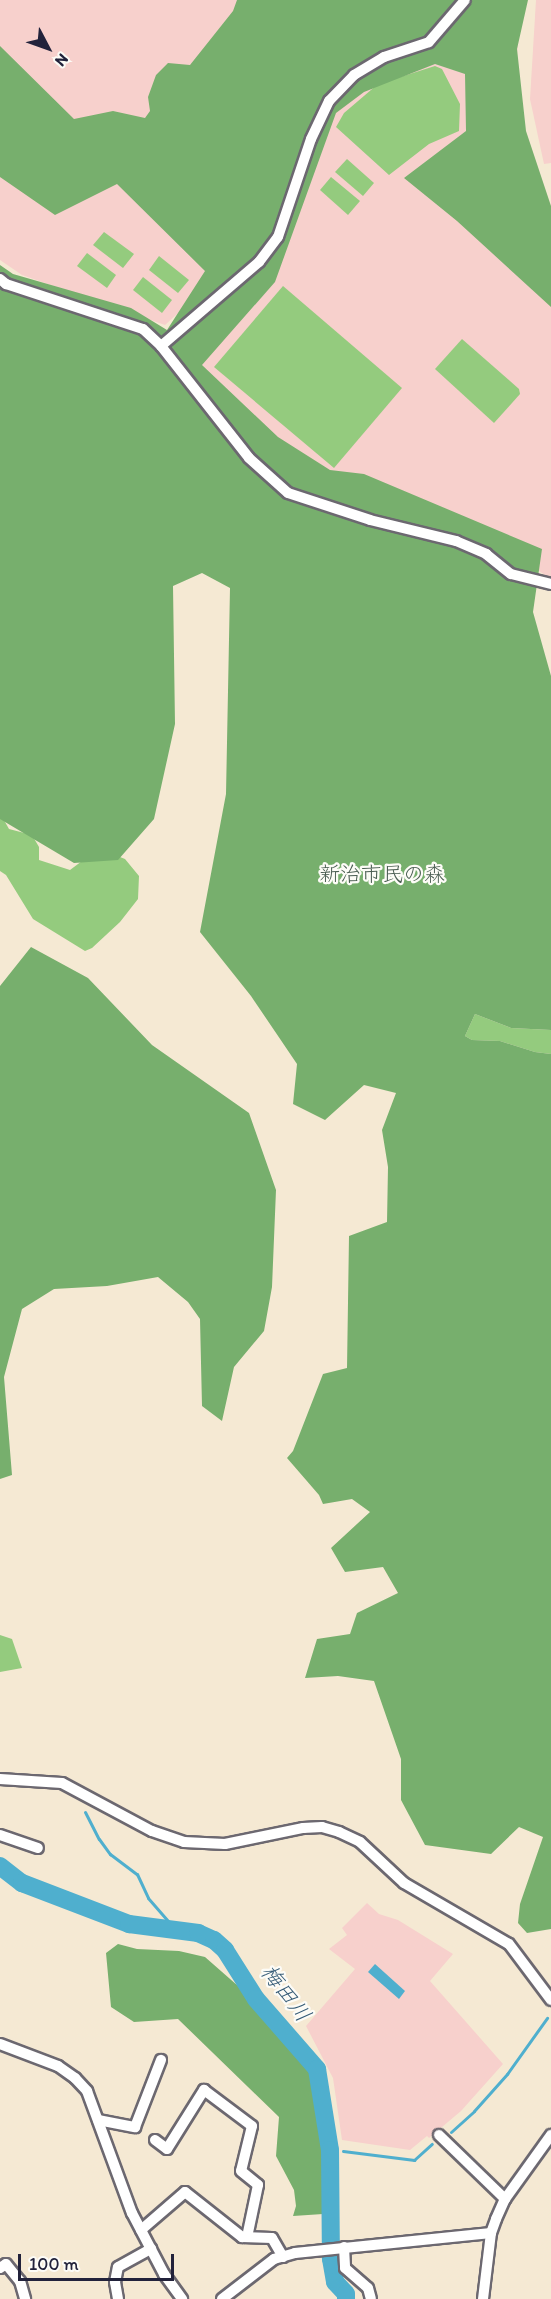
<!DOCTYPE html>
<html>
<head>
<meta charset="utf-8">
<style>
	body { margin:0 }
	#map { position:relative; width:551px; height:2299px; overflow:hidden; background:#f5e9d3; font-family:Itim,"Klee One",sans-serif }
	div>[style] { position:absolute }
	.built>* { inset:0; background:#f7d0cc }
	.green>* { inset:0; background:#94cb7e }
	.forest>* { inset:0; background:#77af6d }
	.water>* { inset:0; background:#4fafce }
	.stream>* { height:3px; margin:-1.5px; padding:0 1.5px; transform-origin:1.5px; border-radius:1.5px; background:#4fafce }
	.river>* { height:18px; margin:-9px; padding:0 9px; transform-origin:9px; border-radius:9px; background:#4fafce }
	.roads { filter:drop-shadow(2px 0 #6c6870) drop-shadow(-2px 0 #6c6870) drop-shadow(0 2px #6c6870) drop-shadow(0 -2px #6c6870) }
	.minor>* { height:10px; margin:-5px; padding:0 5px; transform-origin:5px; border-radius:5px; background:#fff }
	span { translate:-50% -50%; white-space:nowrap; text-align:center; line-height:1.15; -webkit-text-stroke:4.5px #fdfcf7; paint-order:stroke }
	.park-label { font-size:21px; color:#4a5d52 }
	.water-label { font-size:22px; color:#345a76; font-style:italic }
	.north { position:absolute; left:18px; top:18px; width:60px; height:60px; -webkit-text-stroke:4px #fdfcf7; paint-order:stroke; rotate:131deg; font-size:16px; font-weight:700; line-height:24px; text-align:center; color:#22223b }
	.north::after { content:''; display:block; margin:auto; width:21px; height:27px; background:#22223b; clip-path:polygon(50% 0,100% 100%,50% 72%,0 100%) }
	.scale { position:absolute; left:18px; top:2254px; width:156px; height:27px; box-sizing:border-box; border:3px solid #22223b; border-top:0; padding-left:8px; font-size:18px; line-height:21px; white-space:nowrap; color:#22223b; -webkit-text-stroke:4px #fdfcf7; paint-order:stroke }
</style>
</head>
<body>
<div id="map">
	<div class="built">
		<div style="clip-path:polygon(0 0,443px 0,374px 49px,258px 241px,165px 325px,22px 275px,0 260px)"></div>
		<div style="clip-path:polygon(522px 0,517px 54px,522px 141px,551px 215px,551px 579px,497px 543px,326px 497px,174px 343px,342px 98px)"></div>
		<div style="clip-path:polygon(536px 0,551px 0,551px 163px,544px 164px,530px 99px)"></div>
		<div style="clip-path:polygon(367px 1903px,379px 1914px,398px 1920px,453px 1954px,430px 1981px,503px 2064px,461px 2111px,429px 2138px,427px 2136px,410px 2150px,342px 2140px,333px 2078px,306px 2026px,355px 1969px,329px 1949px,347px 1935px,342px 1928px)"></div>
	</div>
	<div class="green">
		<div style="clip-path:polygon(435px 66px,442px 69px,460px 104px,459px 131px,429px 144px,389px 175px,336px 127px,344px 113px,378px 84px)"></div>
		<div style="clip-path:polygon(347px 159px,374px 183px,363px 196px,335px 172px)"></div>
		<div style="clip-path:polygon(331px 177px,360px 201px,348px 215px,320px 190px)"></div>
		<div style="clip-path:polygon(104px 232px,134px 254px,123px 268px,93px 245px)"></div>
		<div style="clip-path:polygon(87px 253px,116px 275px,107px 288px,77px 266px)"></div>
		<div style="clip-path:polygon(159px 256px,189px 280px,178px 293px,149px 270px)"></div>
		<div style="clip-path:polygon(143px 277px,172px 300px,162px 313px,133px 290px)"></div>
		<div style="clip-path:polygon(283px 286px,402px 388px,334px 468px,214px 367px)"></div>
		<div style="clip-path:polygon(462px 339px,519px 389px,520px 394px,494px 423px,435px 369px)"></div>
		<div style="clip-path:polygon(0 813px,9px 829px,32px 835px,39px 847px,39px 860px,70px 870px,86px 858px,110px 853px,125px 859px,139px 876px,138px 899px,120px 922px,92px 948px,85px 951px,33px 919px,6px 875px,0 871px)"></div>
		<div style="clip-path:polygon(475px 1014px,511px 1028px,551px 1030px,551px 1054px,535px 1052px,500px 1041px,472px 1040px,465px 1036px)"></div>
		<div style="clip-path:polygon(0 1635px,12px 1639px,22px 1668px,0 1672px)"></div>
	</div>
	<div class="forest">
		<div style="clip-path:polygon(237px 0,528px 0,517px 49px,526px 131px,551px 206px,551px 307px,457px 221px,404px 178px,466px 131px,465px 74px,435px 64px,364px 92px,336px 113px,275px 282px,202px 365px,278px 437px,330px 470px,364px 474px,542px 549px,533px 612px,551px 676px,551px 1030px,511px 1028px,475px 1014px,465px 1036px,472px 1040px,500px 1041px,535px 1052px,551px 1054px,551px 1929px,527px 1933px,518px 1923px,520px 1904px,543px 1837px,519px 1827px,491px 1854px,425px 1845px,401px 1800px,401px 1759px,374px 1681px,338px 1676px,305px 1678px,317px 1639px,350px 1634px,357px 1613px,398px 1593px,383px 1567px,345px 1572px,331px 1548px,370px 1512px,352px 1499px,323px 1504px,319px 1495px,287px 1458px,293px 1451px,323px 1374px,347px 1368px,349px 1236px,387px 1222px,388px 1167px,382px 1130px,396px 1093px,364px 1085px,325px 1120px,293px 1104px,297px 1064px,251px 996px,200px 932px,226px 794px,230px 588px,202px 573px,173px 586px,175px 724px,154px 819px,118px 860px,74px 863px,0 819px,0 265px,13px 274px,131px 308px,167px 330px,205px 271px,117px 184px,55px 215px,0 177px,0 46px,74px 119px,113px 111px,145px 118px,150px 111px,148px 97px,156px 75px,168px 63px,190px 65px,233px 11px)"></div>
		<div style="clip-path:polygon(31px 947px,88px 978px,152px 1045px,249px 1113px,276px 1190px,272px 1287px,264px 1331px,234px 1367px,222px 1421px,202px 1406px,200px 1319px,188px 1302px,158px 1277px,107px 1286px,54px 1289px,22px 1309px,4px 1377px,12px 1475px,0 1479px,0 986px)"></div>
		<div style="clip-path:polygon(118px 1944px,137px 1949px,179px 1951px,205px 1957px,287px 2029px,326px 2088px,323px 2214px,293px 2216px,296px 2206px,294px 2190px,276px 2156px,279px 2117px,178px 2019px,134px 2022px,111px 2007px,106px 1953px)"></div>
	</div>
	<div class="water">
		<div style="clip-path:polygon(375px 1964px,405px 1991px,399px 1999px,368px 1972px)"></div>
	</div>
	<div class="stream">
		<div style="left:85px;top:1812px;width:30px;rotate:63deg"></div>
		<div style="left:99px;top:1839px;width:19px;rotate:54deg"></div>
		<div style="left:110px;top:1854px;width:34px;rotate:37deg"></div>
		<div style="left:137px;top:1874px;width:26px;rotate:65deg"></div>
		<div style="left:148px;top:1898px;width:41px;rotate:48.9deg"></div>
		<div style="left:451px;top:2132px;width:31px;rotate:-42deg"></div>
		<div style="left:474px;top:2111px;width:50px;rotate:-48.3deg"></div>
		<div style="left:507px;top:2074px;width:69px;rotate:-54.5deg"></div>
		<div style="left:343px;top:2151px;width:72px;rotate:7.2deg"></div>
		<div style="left:414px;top:2160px;width:24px;rotate:-42deg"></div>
	</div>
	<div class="river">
		<div style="left:0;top:1866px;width:28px;rotate:38deg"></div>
		<div style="left:22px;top:1883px;width:115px;rotate:21deg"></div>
		<div style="left:129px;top:1924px;width:70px;rotate:7.4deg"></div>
		<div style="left:198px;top:1933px;width:17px;rotate:24deg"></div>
		<div style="left:214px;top:1940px;width:15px;rotate:42deg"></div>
		<div style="left:225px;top:1950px;width:58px;rotate:57.7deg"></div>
		<div style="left:256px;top:1999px;width:93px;rotate:48.9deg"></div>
		<div style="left:317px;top:2069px;width:82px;rotate:80.9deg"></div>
		<div style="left:330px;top:2150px;width:109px;rotate:89.5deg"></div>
		<div style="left:331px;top:2259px;width:23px;rotate:80deg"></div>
		<div style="left:335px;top:2282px;width:16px;rotate:47deg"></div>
		<div style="left:346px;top:2294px;width:5px;rotate:90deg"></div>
	</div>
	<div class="roads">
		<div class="minor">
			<div style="left:0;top:279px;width:8px;rotate:40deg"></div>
			<div style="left:6px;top:284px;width:144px;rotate:18.2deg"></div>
			<div style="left:143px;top:329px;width:25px;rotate:43deg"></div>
			<div style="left:161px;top:346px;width:142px;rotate:51.8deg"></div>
			<div style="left:249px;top:458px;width:52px;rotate:41.9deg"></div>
			<div style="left:288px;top:493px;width:86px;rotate:18.2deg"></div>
			<div style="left:370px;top:520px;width:89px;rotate:13.7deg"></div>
			<div style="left:456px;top:541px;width:33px;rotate:23deg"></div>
			<div style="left:486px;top:554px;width:32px;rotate:39deg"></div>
			<div style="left:511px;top:574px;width:41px;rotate:14deg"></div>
			<div style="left:161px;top:346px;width:129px;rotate:-40.6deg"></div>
			<div style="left:259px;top:262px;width:31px;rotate:-53deg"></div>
			<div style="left:278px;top:237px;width:103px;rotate:-71.4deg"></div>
			<div style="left:311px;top:139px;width:42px;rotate:-64.7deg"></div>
			<div style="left:329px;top:101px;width:36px;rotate:-46deg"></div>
			<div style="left:354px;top:75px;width:35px;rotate:-31deg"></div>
			<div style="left:384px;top:57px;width:47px;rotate:-18.4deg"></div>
			<div style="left:429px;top:42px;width:55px;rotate:-49.4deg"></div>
			<div style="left:0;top:1779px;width:62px;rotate:3.7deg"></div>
			<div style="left:62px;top:1783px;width:102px;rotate:28.1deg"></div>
			<div style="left:152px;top:1831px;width:34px;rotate:19deg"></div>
			<div style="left:184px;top:1842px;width:41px;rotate:2.8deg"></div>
			<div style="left:225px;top:1844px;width:80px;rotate:-11.6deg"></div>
			<div style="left:303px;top:1828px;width:19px;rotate:-3deg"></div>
			<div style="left:322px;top:1827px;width:18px;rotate:16deg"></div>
			<div style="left:339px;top:1832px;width:23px;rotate:25deg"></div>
			<div style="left:360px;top:1842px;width:60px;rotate:43deg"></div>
			<div style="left:404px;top:1883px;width:121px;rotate:30.2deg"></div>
			<div style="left:509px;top:1944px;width:70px;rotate:53.1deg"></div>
			<div style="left:0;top:1835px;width:40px;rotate:18.9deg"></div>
			<div style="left:0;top:2044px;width:62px;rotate:20.8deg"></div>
			<div style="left:58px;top:2066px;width:21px;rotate:35deg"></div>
			<div style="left:75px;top:2078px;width:18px;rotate:47deg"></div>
			<div style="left:87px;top:2091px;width:130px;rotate:69.8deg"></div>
			<div style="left:132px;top:2213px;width:69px;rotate:62.3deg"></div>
			<div style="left:164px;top:2274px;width:31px;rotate:54deg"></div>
			<div style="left:98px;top:2120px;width:38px;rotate:11deg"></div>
			<div style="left:135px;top:2127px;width:72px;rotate:-68.8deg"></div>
			<div style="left:439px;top:2135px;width:92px;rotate:44.1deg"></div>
			<div style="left:155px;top:2140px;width:15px;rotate:37deg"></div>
			<div style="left:167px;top:2149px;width:70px;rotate:-57.9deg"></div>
			<div style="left:204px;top:2090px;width:60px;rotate:36.9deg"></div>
			<div style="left:252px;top:2126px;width:46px;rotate:103.7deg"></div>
			<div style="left:241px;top:2171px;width:22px;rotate:39deg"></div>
			<div style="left:258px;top:2185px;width:53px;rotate:101.9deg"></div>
			<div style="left:141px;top:2230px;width:58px;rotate:-40.8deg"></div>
			<div style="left:185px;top:2192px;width:73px;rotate:38.3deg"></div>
			<div style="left:242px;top:2237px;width:30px;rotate:2deg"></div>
			<div style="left:272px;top:2238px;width:22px;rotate:60deg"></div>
			<div style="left:344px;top:2247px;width:21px;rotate:87deg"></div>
			<div style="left:345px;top:2268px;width:30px;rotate:41deg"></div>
			<div style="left:368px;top:2288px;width:11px;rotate:75deg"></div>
			<div style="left:0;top:2268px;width:7px;rotate:-34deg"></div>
			<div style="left:6px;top:2264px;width:22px;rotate:51deg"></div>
			<div style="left:20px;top:2281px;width:19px;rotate:74deg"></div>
			<div style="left:118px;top:2299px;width:17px;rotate:-100deg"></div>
			<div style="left:115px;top:2282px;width:15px;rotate:-79deg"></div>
			<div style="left:118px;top:2267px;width:38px;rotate:-29deg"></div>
			<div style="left:222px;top:2299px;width:66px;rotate:-37.6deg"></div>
			<div style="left:274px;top:2259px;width:22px;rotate:-16deg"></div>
			<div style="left:295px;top:2253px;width:197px;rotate:-5.8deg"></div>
			<div style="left:483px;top:2299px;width:66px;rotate:-83.1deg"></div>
			<div style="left:491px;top:2233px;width:15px;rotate:-70deg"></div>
			<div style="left:496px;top:2219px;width:22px;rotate:-66deg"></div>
			<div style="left:505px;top:2199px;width:79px;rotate:-54.3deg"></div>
		</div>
	</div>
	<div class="park-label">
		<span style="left:382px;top:874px">新治市民の森</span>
	</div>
	<div class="water-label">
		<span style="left:286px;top:1993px;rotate:52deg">梅田川</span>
	</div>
	<div class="north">N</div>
	<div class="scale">100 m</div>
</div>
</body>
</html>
